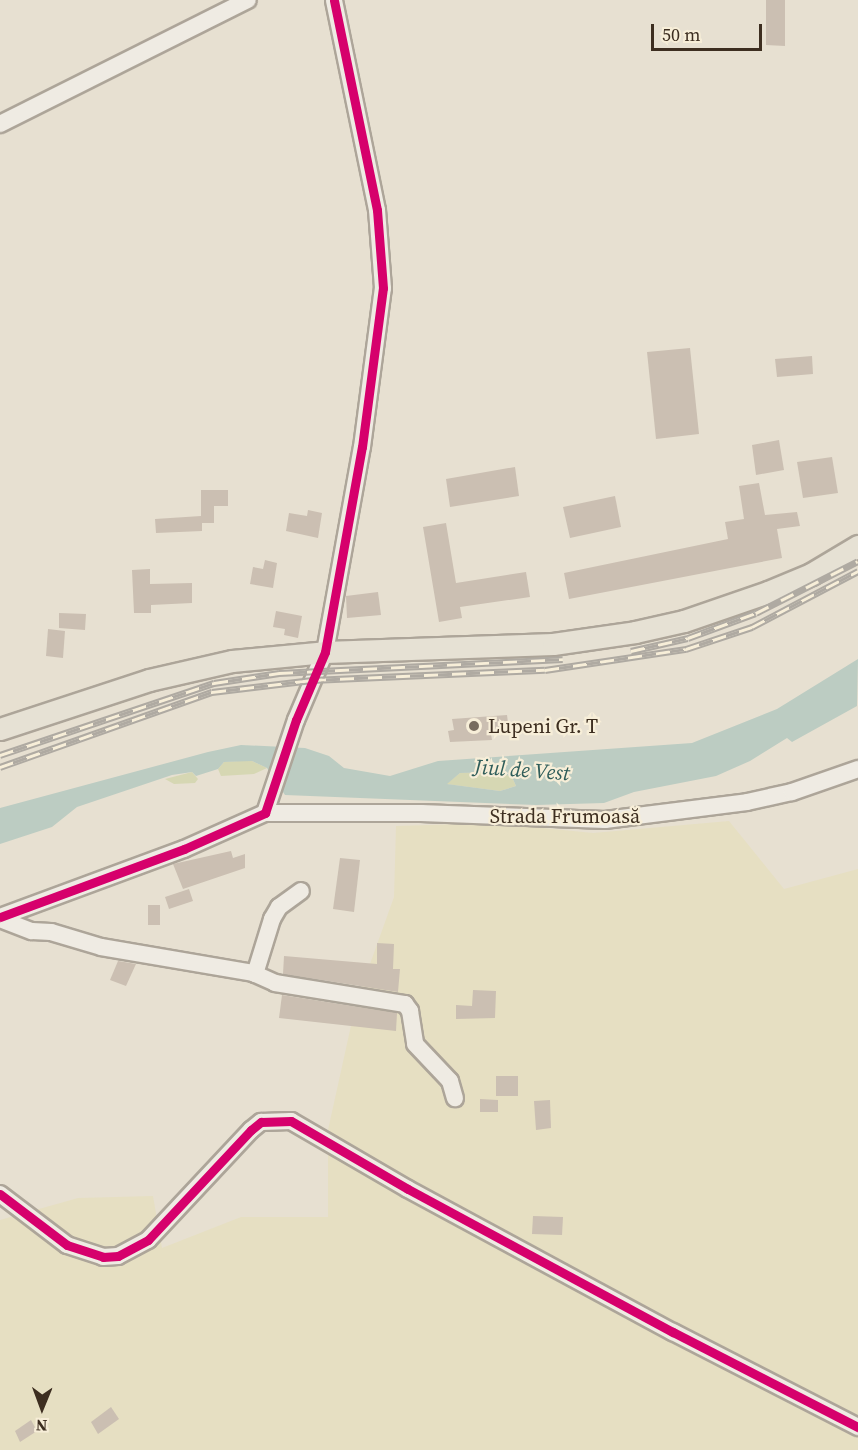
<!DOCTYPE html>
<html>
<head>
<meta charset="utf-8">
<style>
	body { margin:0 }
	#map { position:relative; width:858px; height:1450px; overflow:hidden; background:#e7e0d1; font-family:"Source Serif 4",serif }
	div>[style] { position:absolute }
	.farmland>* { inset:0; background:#e6dfc2 }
	.green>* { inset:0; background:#d6d7b3 }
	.water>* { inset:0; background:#bcccc2 }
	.building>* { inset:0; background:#cbbfb2 }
	.roads { filter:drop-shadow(2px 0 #ada599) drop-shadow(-2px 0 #ada599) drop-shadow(0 2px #ada599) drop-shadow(0 -2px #ada599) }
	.minor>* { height:16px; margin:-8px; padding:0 8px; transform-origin:8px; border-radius:8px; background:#efebe3 }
	.major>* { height:21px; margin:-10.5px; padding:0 10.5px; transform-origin:10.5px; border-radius:10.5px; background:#e6e1d4 }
	.rail>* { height:7px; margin-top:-3.5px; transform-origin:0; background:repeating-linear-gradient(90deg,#f7eed8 0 14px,#afaaa2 0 28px); box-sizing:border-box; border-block:2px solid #afaaa2 }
	.cycleway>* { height:9px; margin:-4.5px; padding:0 4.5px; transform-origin:4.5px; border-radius:4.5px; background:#d6006c }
	.dots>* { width:16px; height:16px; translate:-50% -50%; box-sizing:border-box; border:3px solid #f7eed8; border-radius:50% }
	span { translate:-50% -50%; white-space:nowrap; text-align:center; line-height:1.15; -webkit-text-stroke:4.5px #f7eed8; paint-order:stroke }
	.poi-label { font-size:20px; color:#3d2e20 }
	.left { translate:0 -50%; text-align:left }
	.street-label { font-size:20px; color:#3d2e20 }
	.water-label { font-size:21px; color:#2f5d5a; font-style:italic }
	.north { position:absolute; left:12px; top:1378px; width:60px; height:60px; -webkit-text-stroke:4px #f7eed8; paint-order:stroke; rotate:181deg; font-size:16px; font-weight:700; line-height:24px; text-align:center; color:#3d2e20 }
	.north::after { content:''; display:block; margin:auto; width:21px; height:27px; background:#3d2e20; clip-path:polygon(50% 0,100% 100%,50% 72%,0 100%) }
	.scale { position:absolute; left:651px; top:24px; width:111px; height:27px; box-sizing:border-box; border:3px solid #3d2e20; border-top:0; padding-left:8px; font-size:18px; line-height:21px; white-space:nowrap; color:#3d2e20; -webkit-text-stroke:4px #f7eed8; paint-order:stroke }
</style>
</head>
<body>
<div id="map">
	<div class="farmland">
		<div style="clip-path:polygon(729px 821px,784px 889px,858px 869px,858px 1450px,0 1450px,0 1220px,78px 1198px,153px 1196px,162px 1248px,241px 1217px,328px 1217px,328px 1130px,356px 1003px,394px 897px,396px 826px,494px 823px,593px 833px)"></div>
	</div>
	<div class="green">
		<div style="clip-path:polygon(239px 761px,252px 761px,267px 768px,254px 774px,221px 776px,218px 769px,224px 762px)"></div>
		<div style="clip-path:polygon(497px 771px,512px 777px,516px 786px,500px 791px,446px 784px,460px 773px)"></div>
		<div style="clip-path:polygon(192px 772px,198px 779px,195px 783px,174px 784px,165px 779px)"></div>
	</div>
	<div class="water">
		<div style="clip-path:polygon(evenodd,858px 659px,857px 706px,792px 742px,787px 738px,750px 761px,716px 776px,634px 792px,604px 803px,536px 805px,285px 795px,267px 768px,252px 761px,224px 762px,218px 769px,196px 776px,192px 772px,172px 775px,77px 807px,52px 827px,0 844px,0 808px,208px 752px,241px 745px,305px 748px,329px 756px,344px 768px,390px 776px,438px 761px,692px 743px,777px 709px,858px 659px,497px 772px,512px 777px,516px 786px,500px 791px,447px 784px,460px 773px,497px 772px)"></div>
	</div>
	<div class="building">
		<div style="clip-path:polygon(766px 0,785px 0,785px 46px,766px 45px)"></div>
		<div style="clip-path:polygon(690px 348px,699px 434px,656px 439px,647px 352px)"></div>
		<div style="clip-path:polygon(812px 356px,813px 374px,777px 377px,775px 359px)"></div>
		<div style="clip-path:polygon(779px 440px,784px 470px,756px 475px,752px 445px)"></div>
		<div style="clip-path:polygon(832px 457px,838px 493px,803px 498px,797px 462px)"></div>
		<div style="clip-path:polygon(515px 467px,519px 496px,450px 507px,446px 479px)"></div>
		<div style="clip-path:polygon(759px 483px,765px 515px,797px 512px,800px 526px,777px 529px,782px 558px,569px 599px,564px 573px,728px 539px,725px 522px,744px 519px,739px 486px)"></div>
		<div style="clip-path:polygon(201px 490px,228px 490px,228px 506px,214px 506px,214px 523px,202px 523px,202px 531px,156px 533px,155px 519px,201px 516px)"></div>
		<div style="clip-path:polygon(615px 496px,621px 527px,570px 538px,563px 507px)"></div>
		<div style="clip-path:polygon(308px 510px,322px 513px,318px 538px,286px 531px,289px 513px,307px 516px)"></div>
		<div style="clip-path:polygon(446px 523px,456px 583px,526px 572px,530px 597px,460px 607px,462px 618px,439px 622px,423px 527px)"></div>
		<div style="clip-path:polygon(265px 560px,277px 563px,273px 588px,250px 584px,253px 567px,263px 569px)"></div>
		<div style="clip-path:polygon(150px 569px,150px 584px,192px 583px,192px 603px,151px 605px,151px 613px,134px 613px,132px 570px)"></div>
		<div style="clip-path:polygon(378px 592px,381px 615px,347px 618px,346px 596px)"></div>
		<div style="clip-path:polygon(276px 611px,302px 616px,298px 638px,284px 635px,285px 629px,273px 627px)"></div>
		<div style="clip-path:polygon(59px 613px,86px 614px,85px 630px,59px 628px)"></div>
		<div style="clip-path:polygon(48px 629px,65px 631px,63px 658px,46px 656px)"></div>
		<div style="clip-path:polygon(507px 715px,509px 731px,491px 734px,492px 740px,450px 742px,448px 731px,454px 730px,452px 719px)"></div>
		<div style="clip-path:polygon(231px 851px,233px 858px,245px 854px,245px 868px,183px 889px,173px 864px)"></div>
		<div style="clip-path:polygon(340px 858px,360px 860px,354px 912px,333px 909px)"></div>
		<div style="clip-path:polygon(189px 889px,193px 901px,169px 909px,165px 897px)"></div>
		<div style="clip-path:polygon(148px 905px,160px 905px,160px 925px,148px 925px)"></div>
		<div style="clip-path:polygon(377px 943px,394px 944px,393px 969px,400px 969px,398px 992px,283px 974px,284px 956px,377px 964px)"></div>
		<div style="clip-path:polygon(118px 961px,136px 964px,126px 986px,110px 980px)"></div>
		<div style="clip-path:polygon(473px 990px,496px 991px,495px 1018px,456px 1019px,456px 1005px,472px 1006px)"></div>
		<div style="clip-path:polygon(282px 995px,397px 1013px,396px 1031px,279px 1018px)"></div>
		<div style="clip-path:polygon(496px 1076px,518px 1076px,518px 1096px,496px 1096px)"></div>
		<div style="clip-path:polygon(480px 1099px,498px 1100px,498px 1112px,480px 1112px)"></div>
		<div style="clip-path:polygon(550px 1100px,551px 1128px,536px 1130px,534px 1101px)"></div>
		<div style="clip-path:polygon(533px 1216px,563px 1217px,562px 1235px,532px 1234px)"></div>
		<div style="clip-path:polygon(111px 1407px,119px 1419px,98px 1434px,91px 1422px)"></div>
		<div style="clip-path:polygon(31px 1420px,37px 1431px,20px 1442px,15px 1431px)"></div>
	</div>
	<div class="roads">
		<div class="minor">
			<div style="left:0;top:124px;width:277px;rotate:-26.6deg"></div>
			<div style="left:265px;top:813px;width:156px"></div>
			<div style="left:421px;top:813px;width:184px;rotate:2.2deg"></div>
			<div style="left:605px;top:820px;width:143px;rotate:-7.2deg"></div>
			<div style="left:747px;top:802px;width:46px;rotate:-12.5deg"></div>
			<div style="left:792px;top:792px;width:70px;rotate:-19.2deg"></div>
			<div style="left:0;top:917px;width:196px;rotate:-20.3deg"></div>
			<div style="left:184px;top:849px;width:89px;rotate:-24deg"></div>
			<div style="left:265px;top:813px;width:98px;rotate:-71.6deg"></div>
			<div style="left:296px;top:720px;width:74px;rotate:-66.9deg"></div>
			<div style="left:325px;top:652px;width:208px;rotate:-79.8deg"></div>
			<div style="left:362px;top:447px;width:160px;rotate:-82.5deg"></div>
			<div style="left:383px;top:288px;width:78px;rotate:-94.4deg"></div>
			<div style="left:377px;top:210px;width:214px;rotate:-101.6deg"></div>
			<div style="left:0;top:919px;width:34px;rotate:21deg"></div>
			<div style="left:32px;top:931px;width:19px;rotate:3deg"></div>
			<div style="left:51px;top:932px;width:52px;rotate:16.7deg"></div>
			<div style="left:101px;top:947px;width:154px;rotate:9.7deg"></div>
			<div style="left:253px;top:973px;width:24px;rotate:24deg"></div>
			<div style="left:275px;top:983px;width:132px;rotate:9.2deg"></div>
			<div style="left:405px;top:1004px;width:9px;rotate:54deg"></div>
			<div style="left:410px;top:1011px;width:33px;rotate:81deg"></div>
			<div style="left:415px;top:1044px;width:51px;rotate:46.6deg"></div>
			<div style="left:450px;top:1081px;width:18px;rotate:74deg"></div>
			<div style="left:255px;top:974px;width:58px;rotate:-72.8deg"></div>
			<div style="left:272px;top:919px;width:14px;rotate:-60deg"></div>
			<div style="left:279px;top:907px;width:27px;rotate:-36deg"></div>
			<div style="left:0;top:1194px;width:84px;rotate:37.3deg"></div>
			<div style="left:67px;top:1245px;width:38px;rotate:18deg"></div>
			<div style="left:103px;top:1257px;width:15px;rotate:-4deg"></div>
			<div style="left:118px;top:1256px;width:34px;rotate:-28deg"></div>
			<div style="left:148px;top:1240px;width:151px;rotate:-46.9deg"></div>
			<div style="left:251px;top:1130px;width:13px;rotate:-39deg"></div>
			<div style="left:261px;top:1122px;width:30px;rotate:-2deg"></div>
			<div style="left:291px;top:1121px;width:135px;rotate:30.2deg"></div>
			<div style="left:408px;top:1189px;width:301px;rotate:28.4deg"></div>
			<div style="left:673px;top:1332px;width:208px;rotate:27.2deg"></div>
		</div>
		<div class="major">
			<div style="left:0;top:729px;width:157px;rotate:-18.2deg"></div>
			<div style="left:149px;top:680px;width:85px;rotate:-12.9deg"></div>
			<div style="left:232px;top:661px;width:93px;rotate:-5.5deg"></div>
			<div style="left:325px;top:652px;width:228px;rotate:-2deg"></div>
			<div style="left:553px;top:644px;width:83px;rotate:-8.3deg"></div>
			<div style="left:635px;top:632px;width:50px;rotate:-12.7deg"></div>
			<div style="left:684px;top:621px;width:89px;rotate:-19deg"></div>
			<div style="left:768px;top:592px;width:47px;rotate:-22.7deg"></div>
			<div style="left:811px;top:574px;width:55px;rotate:-30.8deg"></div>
		</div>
	</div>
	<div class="rail">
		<div style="left:631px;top:651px;width:58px;rotate:-12.8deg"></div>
		<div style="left:688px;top:638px;width:72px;rotate:-20.2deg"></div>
		<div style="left:756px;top:613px;width:114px;rotate:-27deg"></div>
		<div style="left:0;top:755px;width:226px;rotate:-18.6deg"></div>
		<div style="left:214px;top:683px;width:66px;rotate:-8.7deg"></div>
		<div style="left:279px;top:673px;width:284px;rotate:-2.8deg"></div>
		<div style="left:0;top:767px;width:225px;rotate:-19.5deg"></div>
		<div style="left:212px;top:692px;width:101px;rotate:-6.8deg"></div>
		<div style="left:312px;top:680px;width:233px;rotate:-2.5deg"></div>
		<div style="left:545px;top:670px;width:143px;rotate:-8.5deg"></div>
		<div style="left:686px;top:649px;width:70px;rotate:-18.4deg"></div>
		<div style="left:752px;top:627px;width:120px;rotate:-27.8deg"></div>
	</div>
	<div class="cycleway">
		<div style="left:0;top:917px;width:196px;rotate:-20.3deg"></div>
		<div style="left:184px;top:849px;width:89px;rotate:-24deg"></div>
		<div style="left:265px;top:813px;width:98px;rotate:-71.6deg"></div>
		<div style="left:296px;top:720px;width:74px;rotate:-66.9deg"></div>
		<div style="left:325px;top:652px;width:208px;rotate:-79.8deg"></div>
		<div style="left:362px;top:447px;width:160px;rotate:-82.5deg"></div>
		<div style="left:383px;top:288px;width:78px;rotate:-94.4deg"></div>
		<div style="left:377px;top:210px;width:214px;rotate:-101.6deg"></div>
		<div style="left:0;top:1194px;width:84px;rotate:37.3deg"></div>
		<div style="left:67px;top:1245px;width:38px;rotate:18deg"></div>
		<div style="left:103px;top:1257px;width:15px;rotate:-4deg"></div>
		<div style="left:118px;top:1256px;width:34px;rotate:-28deg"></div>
		<div style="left:148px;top:1240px;width:151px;rotate:-46.9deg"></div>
		<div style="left:251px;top:1130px;width:13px;rotate:-39deg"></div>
		<div style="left:261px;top:1122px;width:30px;rotate:-2deg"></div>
		<div style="left:291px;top:1121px;width:135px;rotate:30.2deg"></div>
		<div style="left:408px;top:1189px;width:301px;rotate:28.4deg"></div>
		<div style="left:673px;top:1332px;width:208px;rotate:27.2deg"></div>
	</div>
	<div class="dots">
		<div style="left:474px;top:726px;background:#786c5e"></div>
	</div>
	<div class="poi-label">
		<span class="left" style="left:488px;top:726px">Lupeni Gr. T</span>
	</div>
	<div class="street-label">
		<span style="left:565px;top:816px">Strada Frumoasă</span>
	</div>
	<div class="water-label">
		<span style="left:522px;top:770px;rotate:4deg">Jiul de Vest</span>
	</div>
	<div class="north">N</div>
	<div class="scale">50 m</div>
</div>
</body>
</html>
